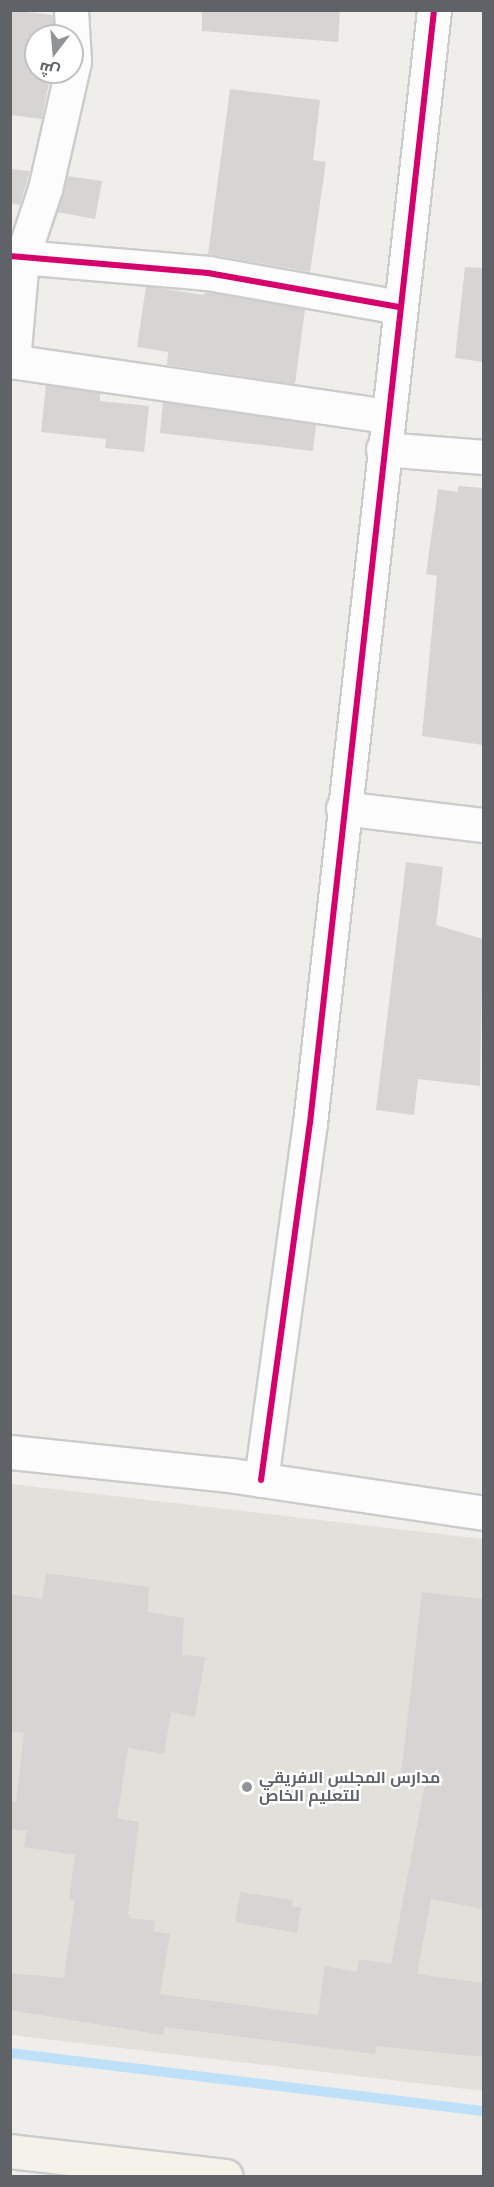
<!DOCTYPE html>
<html>
<head>
<meta charset="utf-8">
<style>
	body { margin:0 }
	#map { position:relative; width:494px; height:2187px; overflow:hidden; background:#efeeea; font-family:Helvetica,Cairo,sans-serif }
	div>[style] { position:absolute }
	.education>* { inset:0; background:#e2e0da }
	.stream>* { height:10px; margin:-5px; padding:0 5px; transform-origin:5px; border-radius:5px; background:#bfe0f9 }
	.building>* { inset:0; background:#d6d5d3 }
	.roads { filter:drop-shadow(2px 0 #cbcccc) drop-shadow(-2px 0 #cbcccc) drop-shadow(0 2px #cbcccc) drop-shadow(0 -2px #cbcccc) }
	.minor>* { height:33px; margin:-16.5px; padding:0 16.5px; transform-origin:16.5px; border-radius:16.5px; background:#fdfcfc }
	.major>* { height:33px; margin:-16.5px; padding:0 16.5px; transform-origin:16.5px; border-radius:16.5px; background:#f4f2e9 }
	.cycleway>* { height:6px; margin:-3px; padding:0 3px; transform-origin:3px; border-radius:3px; background:#d6006c }
	.dots>* { width:16px; height:16px; translate:-50% -50%; box-sizing:border-box; border:3px solid #fff; border-radius:50% }
	span { translate:-50% -50%; white-space:nowrap; text-align:center; line-height:1.15; -webkit-text-stroke:4.5px #fff; paint-order:stroke }
	.poi-label { font-size:16px; color:#5f6368; font-weight:700 }
	.left { translate:0 -50%; text-align:left }
	.frame { position:absolute; inset:0; border:12px solid #5f6368; pointer-events:none }
	.north { position:absolute; left:24px; top:24px; width:60px; height:60px; box-sizing:border-box; background:#fff; border:2px solid #bfc1c3; border-radius:50%; rotate:196deg; font-size:16px; font-weight:700; line-height:24px; text-align:center; color:#5f6368 }
	.north::after { content:''; display:block; margin:auto; width:21px; height:27px; background:#919496; clip-path:polygon(50% 0,100% 100%,50% 72%,0 100%) }
</style>
</head>
<body>
<div id="map">
	<div class="education">
		<div style="clip-path:polygon(11px 1484px,483px 1539px,483px 2091px,11px 2035px)"></div>
	</div>
	<div class="stream">
		<div style="left:10px;top:2053px;width:478px;rotate:7deg"></div>
	</div>
	<div class="building">
		<div style="clip-path:polygon(10px 10px,53px 15px,54px 36px,36px 36px,36px 72px,51px 72px,42px 119px,10px 115px)"></div>
		<div style="clip-path:polygon(202px 10px,340px 10px,338px 42px,202px 31px)"></div>
		<div style="clip-path:polygon(230px 89px,320px 100px,313px 160px,326px 162px,310px 272px,208px 254px)"></div>
		<div style="clip-path:polygon(10px 169px,30px 171px,20px 205px,10px 203px)"></div>
		<div style="clip-path:polygon(67px 176px,102px 181px,95px 219px,57px 212px)"></div>
		<div style="clip-path:polygon(465px 267px,483px 268px,483px 362px,455px 358px)"></div>
		<div style="clip-path:polygon(146px 286px,203px 295px,206px 292px,305px 309px,295px 384px,167px 365px,168px 352px,137px 347px)"></div>
		<div style="clip-path:polygon(46px 385px,100px 393px,100px 401px,149px 406px,144px 452px,105px 448px,106px 439px,41px 432px)"></div>
		<div style="clip-path:polygon(163px 402px,316px 425px,313px 451px,160px 433px)"></div>
		<div style="clip-path:polygon(458px 486px,483px 488px,483px 745px,422px 736px,437px 576px,426px 574px,438px 489px,458px 492px)"></div>
		<div style="clip-path:polygon(406px 862px,443px 867px,436px 925px,483px 939px,480px 1086px,418px 1079px,414px 1115px,376px 1110px)"></div>
		<div style="clip-path:polygon(46px 1573px,149px 1587px,148px 1612px,184px 1618px,182px 1655px,205px 1657px,195px 1717px,171px 1712px,164px 1754px,128px 1748px,117px 1818px,139px 1822px,128px 1914px,130px 1918px,155px 1921px,153px 1931px,170px 1934px,160px 1994px,318px 2015px,325px 1966px,357px 1972px,359px 1959px,391px 1964px,426px 1778px,401px 1775px,422px 1592px,483px 1599px,483px 1909px,431px 1899px,417px 1974px,483px 1983px,483px 2057px,376px 2046px,375px 2054px,164px 2027px,163px 2035px,10px 2010px,10px 1973px,64px 1978px,75px 1900px,69px 1899px,75px 1855px,24px 1847px,27px 1831px,10px 1829px,10px 1801px,16px 1802px,24px 1733px,10px 1731px,10px 1594px,42px 1599px)"></div>
		<div style="clip-path:polygon(240px 1892px,293px 1900px,292px 1906px,301px 1908px,297px 1933px,235px 1922px)"></div>
	</div>
	<div class="roads">
		<div class="minor">
			<div style="left:10px;top:256px;width:199px;rotate:4.9deg"></div>
			<div style="left:208px;top:273px;width:194px;rotate:10.1deg"></div>
			<div style="left:10px;top:361px;width:380px;rotate:8.3deg"></div>
			<div style="left:13px;top:361px;width:103px;rotate:-85deg"></div>
			<div style="left:22px;top:258px;width:73px;rotate:-71.6deg"></div>
			<div style="left:45px;top:189px;width:131px;rotate:-77.2deg"></div>
			<div style="left:74px;top:61px;width:51px;rotate:-93.4deg"></div>
			<div style="left:383px;top:449px;width:101px;rotate:4.5deg"></div>
			<div style="left:343px;top:808px;width:142px;rotate:6.9deg"></div>
			<div style="left:10px;top:1452px;width:221px;rotate:6deg"></div>
			<div style="left:230px;top:1475px;width:257px;rotate:8.5deg"></div>
			<div style="left:261px;top:1480px;width:360px;rotate:-82.2deg"></div>
			<div style="left:310px;top:1123px;width:1120px;rotate:-83.64deg"></div>
		</div>
		<div class="major">
			<div style="left:10px;top:2151px;width:217px;rotate:6.6deg"></div>
		</div>
	</div>
	<div class="cycleway">
		<div style="left:10px;top:256px;width:199px;rotate:4.9deg"></div>
		<div style="left:208px;top:273px;width:194px;rotate:10.1deg"></div>
		<div style="left:261px;top:1480px;width:360px;rotate:-82.2deg"></div>
		<div style="left:310px;top:1123px;width:1120px;rotate:-83.64deg"></div>
	</div>
	<div class="dots">
		<div style="left:247px;top:1787px;background:#919496"></div>
	</div>
	<div class="poi-label">
		<span class="left" style="left:259px;top:1787px">مدارس المجلس الافريقي<br>للتعليم الخاص</span>
	</div>
	<div class="frame"></div>
	<div class="north">ش</div>
</div>
</body>
</html>
